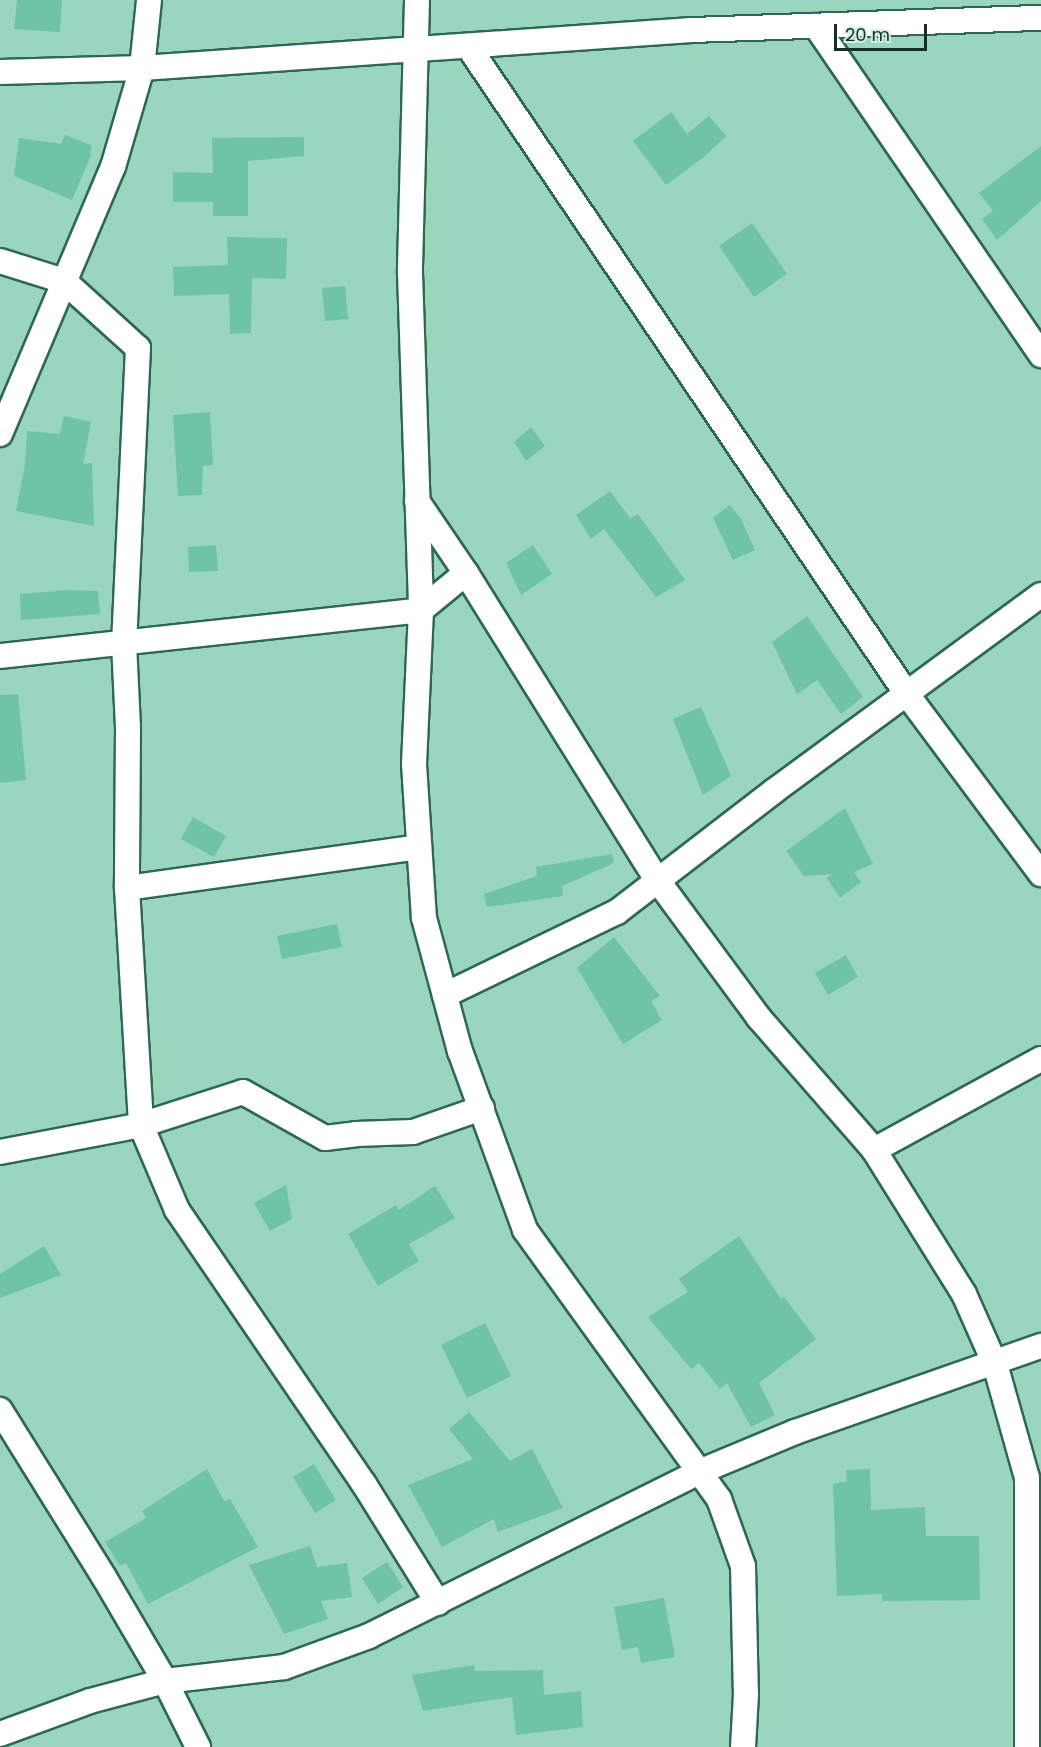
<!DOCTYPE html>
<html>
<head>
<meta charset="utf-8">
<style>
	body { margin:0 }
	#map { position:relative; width:1041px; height:1747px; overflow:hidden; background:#9ad6bd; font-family:Poppins,sans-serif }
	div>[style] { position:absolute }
	.building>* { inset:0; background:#6ec4a4 }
	.roads { filter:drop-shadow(2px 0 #2e6853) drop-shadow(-2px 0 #2e6853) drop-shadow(0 2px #2e6853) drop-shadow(0 -2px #2e6853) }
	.street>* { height:24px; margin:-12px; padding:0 12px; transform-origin:12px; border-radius:12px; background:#fff }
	span { translate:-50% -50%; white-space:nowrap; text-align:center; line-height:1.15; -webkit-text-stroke:4.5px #d2efe2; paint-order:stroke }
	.scale { position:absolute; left:834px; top:24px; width:93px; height:27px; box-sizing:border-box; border:3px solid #162e25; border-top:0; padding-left:8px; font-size:18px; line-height:21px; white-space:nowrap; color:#162e25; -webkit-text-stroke:4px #d2efe2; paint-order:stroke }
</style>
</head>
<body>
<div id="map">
	<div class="building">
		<div style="clip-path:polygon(17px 0,62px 0,60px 32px,14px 29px)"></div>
		<div style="clip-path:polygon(671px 112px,687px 134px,709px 116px,726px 136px,704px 157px,666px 185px,633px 141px)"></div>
		<div style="clip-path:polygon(65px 135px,91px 145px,91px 155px,72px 200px,14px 176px,19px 138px,61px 144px)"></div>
		<div style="clip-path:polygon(304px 137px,304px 156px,248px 161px,248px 216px,213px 216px,213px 202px,173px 202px,173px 172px,213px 173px,212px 138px)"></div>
		<div style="clip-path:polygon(1041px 146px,1041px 201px,997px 240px,982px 219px,993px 211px,979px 193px)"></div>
		<div style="clip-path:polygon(752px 223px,787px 274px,754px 297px,719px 246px)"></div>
		<div style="clip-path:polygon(227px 237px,287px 238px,286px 279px,252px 278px,251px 333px,230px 334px,229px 294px,174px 296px,173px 267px,228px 265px)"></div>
		<div style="clip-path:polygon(345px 286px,348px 319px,325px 321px,322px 288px)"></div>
		<div style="clip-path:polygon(210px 412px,213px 465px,203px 466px,202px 495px,178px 496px,173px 415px)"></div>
		<div style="clip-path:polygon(64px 416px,91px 422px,83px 464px,92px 463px,94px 526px,16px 511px,25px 464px,27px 431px,60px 434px)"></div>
		<div style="clip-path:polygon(531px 427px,545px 446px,526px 461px,514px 442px)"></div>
		<div style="clip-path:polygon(610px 491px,630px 518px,638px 514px,685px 580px,656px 597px,604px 529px,591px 539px,576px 515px)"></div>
		<div style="clip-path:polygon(730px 505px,741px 519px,755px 550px,733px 560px,713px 518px)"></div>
		<div style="clip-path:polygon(216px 545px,218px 571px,189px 572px,188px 547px)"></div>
		<div style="clip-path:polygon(533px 545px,552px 574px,521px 595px,506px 563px)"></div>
		<div style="clip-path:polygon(69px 590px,98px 591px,100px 614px,21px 620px,20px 594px)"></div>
		<div style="clip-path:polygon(807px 616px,863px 697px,841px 714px,817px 680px,797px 694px,772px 642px)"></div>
		<div style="clip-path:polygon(18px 694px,26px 780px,0 783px,0 695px)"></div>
		<div style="clip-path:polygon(701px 707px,731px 776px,703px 795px,673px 719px)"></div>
		<div style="clip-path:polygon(845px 808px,873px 864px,854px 872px,861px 882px,840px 898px,827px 878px,832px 874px,804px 876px,786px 851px)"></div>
		<div style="clip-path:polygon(193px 817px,226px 836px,214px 857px,181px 839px)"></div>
		<div style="clip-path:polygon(612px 854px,614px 863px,562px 886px,563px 896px,487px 907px,484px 894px,537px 876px,536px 867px)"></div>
		<div style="clip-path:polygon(337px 924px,342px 947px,282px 959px,277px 936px)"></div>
		<div style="clip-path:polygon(614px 937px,660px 996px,651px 1001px,662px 1020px,623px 1044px,577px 968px)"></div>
		<div style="clip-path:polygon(846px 955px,858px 977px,828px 995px,815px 973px)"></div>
		<div style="clip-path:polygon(286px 1185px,292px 1219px,270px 1231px,254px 1203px)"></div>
		<div style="clip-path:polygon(435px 1186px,455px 1218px,409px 1244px,419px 1261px,378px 1286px,348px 1234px,396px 1205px,399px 1210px)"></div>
		<div style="clip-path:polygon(739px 1236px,781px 1299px,784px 1297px,816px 1339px,759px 1383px,775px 1415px,751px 1427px,727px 1383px,720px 1389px,699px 1363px,691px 1369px,648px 1317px,688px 1292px,679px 1279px)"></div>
		<div style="clip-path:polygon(44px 1246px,61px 1275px,0 1298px,0 1274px)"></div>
		<div style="clip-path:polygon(485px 1323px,511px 1376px,467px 1398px,441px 1345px)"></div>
		<div style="clip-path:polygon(469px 1412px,510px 1461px,532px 1449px,563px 1508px,498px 1532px,494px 1519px,442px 1547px,408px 1485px,473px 1459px,449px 1429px)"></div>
		<div style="clip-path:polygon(314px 1464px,336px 1500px,315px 1513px,293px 1477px)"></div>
		<div style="clip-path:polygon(207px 1469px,224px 1501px,230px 1499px,258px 1547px,148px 1604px,126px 1563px,120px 1566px,105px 1542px,146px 1518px,142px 1511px)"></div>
		<div style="clip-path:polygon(870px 1469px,871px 1510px,925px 1507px,926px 1536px,979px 1536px,980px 1600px,882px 1601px,882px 1594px,837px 1596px,833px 1484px,847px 1481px,846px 1470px)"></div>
		<div style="clip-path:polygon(310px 1546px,317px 1567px,347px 1563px,352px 1597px,321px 1601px,328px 1619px,284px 1634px,249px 1565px)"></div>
		<div style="clip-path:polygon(387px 1562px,403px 1587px,378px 1604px,362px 1578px)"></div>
		<div style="clip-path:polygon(664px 1598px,675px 1657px,641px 1663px,638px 1647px,622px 1650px,614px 1607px)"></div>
		<div style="clip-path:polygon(474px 1665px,475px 1671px,543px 1670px,544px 1695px,581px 1691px,583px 1727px,516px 1735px,512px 1697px,423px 1711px,412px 1675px)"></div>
	</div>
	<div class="roads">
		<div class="street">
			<div style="left:417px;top:0;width:273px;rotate:91.5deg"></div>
			<div style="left:410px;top:273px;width:337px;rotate:88.1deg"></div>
			<div style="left:421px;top:610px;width:154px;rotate:92.6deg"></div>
			<div style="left:414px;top:764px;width:154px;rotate:86.3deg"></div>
			<div style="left:424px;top:918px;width:138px;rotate:74.9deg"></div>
			<div style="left:460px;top:1051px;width:190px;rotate:70deg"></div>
			<div style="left:525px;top:1230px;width:332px;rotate:54.2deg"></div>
			<div style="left:719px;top:1499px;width:71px;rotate:70.3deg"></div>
			<div style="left:743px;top:1566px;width:128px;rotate:88.7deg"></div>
			<div style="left:746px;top:1694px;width:53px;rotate:93.2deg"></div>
			<div style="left:816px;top:26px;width:399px;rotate:55.6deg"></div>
			<div style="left:468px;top:46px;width:781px;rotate:55.9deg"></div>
			<div style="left:906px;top:693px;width:226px;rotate:53.3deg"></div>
			<div style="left:0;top:72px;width:142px;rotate:-1.6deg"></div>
			<div style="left:142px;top:68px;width:551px;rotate:-3.95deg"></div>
			<div style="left:692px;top:30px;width:349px;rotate:-2deg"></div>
			<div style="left:0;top:261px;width:67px;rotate:17.4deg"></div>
			<div style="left:64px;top:281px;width:100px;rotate:42.2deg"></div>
			<div style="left:138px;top:348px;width:295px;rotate:92.7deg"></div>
			<div style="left:124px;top:643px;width:84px;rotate:87.3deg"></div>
			<div style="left:128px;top:727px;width:161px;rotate:90.4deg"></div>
			<div style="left:127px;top:888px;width:237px;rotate:86.6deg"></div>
			<div style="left:141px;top:1125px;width:92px;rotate:67deg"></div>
			<div style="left:177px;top:1210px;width:332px;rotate:55.7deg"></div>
			<div style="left:364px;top:1484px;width:140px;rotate:58.1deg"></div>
			<div style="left:0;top:434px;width:290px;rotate:-67.1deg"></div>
			<div style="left:113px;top:167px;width:103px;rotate:-73.7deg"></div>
			<div style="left:142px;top:68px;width:68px;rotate:-84.1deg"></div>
			<div style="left:417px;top:501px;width:87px;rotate:55.8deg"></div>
			<div style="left:466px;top:573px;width:363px;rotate:58.1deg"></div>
			<div style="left:658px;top:881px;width:170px;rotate:53.6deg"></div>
			<div style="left:759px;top:1018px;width:175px;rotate:48.9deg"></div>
			<div style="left:874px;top:1150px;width:170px;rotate:58deg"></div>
			<div style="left:964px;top:1294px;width:77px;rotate:66.1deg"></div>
			<div style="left:995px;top:1364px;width:118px;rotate:74.3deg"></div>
			<div style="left:1027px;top:1478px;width:269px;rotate:90deg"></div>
			<div style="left:0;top:656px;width:424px;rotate:-6.2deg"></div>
			<div style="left:421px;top:610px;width:58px;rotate:-39.4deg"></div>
			<div style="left:127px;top:888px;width:295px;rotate:-8deg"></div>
			<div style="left:445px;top:995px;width:191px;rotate:-25.8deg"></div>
			<div style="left:617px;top:912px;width:198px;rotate:-37.6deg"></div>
			<div style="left:774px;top:791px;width:331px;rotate:-36.3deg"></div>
			<div style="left:874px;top:1150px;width:190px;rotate:-28.6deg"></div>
			<div style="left:0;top:1152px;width:144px;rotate:-10.8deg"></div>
			<div style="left:141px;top:1125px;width:107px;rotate:-17.9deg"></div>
			<div style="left:243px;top:1092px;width:94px;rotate:29.3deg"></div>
			<div style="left:325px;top:1138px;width:31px;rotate:-7deg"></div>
			<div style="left:356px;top:1134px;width:57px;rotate:-2deg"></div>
			<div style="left:413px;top:1132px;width:73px;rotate:-19.2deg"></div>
			<div style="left:0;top:1410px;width:197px;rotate:58.1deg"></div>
			<div style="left:104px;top:1577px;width:121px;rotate:59.6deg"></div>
			<div style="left:165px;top:1681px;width:74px;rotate:63.4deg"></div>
			<div style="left:0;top:1734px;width:96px;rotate:-20.1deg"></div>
			<div style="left:90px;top:1701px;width:78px;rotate:-14.9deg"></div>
			<div style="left:165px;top:1681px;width:120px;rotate:-6.7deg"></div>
			<div style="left:284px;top:1667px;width:90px;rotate:-20deg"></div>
			<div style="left:369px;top:1636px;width:369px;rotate:-26.4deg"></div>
			<div style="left:699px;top:1472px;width:104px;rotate:-22.6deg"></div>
			<div style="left:795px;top:1432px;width:261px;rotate:-19.3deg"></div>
		</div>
	</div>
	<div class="scale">20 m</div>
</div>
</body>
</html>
